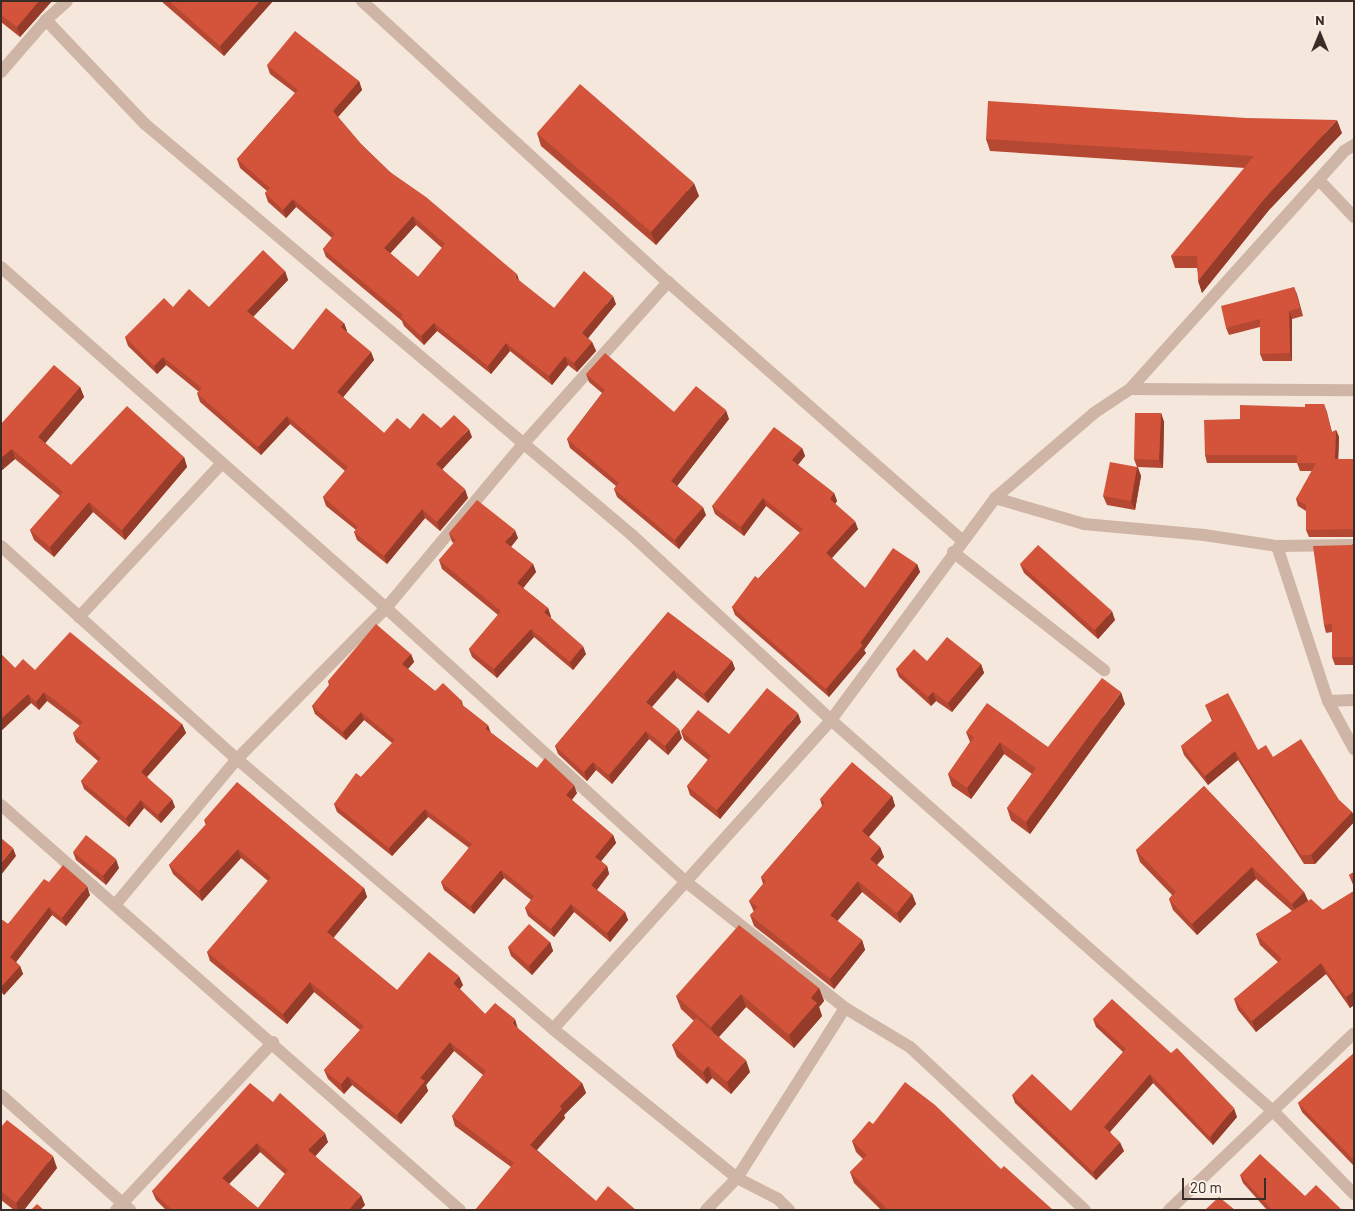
<!DOCTYPE html>
<html>
<head>
<meta charset="utf-8">
<style>
	body { margin:0 }
	#map { position:relative; width:1355px; height:1211px; overflow:hidden; background:#f5e7db; font-family:Barlow,sans-serif }
	div>[style] { position:absolute }
	.minor>* { height:12px; margin:-6px; padding:0 6px; transform-origin:6px; border-radius:6px; background:#ceb5a6 }
	.wall>* { inset:0; background:#b54833 }
	.shaded-wall>* { inset:0; background:#943b29 }
	.building>* { inset:0; background:#d3543b }
	span { translate:-50% -50%; white-space:nowrap; text-align:center; line-height:1.15; -webkit-text-stroke:4.5px #fcf1e8; paint-order:stroke }
	.frame { position:absolute; inset:0; border:2px solid #3a2c27; pointer-events:none }
	.north { position:absolute; left:1295px; top:10px; width:50px; height:50px; -webkit-text-stroke:4px #fcf1e8; paint-order:stroke; rotate:0deg; font-size:14px; font-weight:700; line-height:20px; text-align:center; color:#3a2c27 }
	.north::after { content:''; display:block; margin:auto; width:18px; height:22px; background:#3a2c27; clip-path:polygon(50% 0,100% 100%,50% 72%,0 100%) }
	.scale { position:absolute; left:1182px; top:1178px; width:84px; height:22px; box-sizing:border-box; border:2px solid #3a2c27; border-top:0; padding-left:6px; font-size:15px; line-height:18px; white-space:nowrap; color:#3a2c27; -webkit-text-stroke:4px #fcf1e8; paint-order:stroke }
</style>
</head>
<body>
<div id="map">
	<div class="minor">
		<div style="left:362px;top:1px;width:415px;rotate:42.6deg"></div>
		<div style="left:668px;top:282px;width:391px;rotate:41.3deg"></div>
		<div style="left:46px;top:20px;width:144px;rotate:46.4deg"></div>
		<div style="left:145px;top:124px;width:637px;rotate:40.16deg"></div>
		<div style="left:632px;top:535px;width:272px;rotate:42.9deg"></div>
		<div style="left:831px;top:720px;width:592px;rotate:41.5deg"></div>
		<div style="left:1274px;top:1112px;width:115px;rotate:45.7deg"></div>
		<div style="left:1px;top:72px;width:69px;rotate:-49.1deg"></div>
		<div style="left:46px;top:20px;width:28px;rotate:-42deg"></div>
		<div style="left:1320px;top:181px;width:50px;rotate:46.6deg"></div>
		<div style="left:1px;top:267px;width:514px;rotate:41.53deg"></div>
		<div style="left:386px;top:608px;width:405px;rotate:42.4deg"></div>
		<div style="left:685px;top:881px;width:204px;rotate:38.4deg"></div>
		<div style="left:845px;top:1008px;width:76px;rotate:31deg"></div>
		<div style="left:910px;top:1047px;width:239px;rotate:43deg"></div>
		<div style="left:1130px;top:389px;width:224px;rotate:0.3deg"></div>
		<div style="left:995px;top:498px;width:93px;rotate:16.3deg"></div>
		<div style="left:1084px;top:524px;width:121px;rotate:5.2deg"></div>
		<div style="left:1204px;top:535px;width:74px;rotate:8.6deg"></div>
		<div style="left:1277px;top:546px;width:163px;rotate:71.8deg"></div>
		<div style="left:1328px;top:701px;width:55px;rotate:61.6deg"></div>
		<div style="left:1px;top:546px;width:318px;rotate:42.1deg"></div>
		<div style="left:237px;top:759px;width:416px;rotate:40.5deg"></div>
		<div style="left:553px;top:1029px;width:237px;rotate:39deg"></div>
		<div style="left:737px;top:1178px;width:46px;rotate:27.1deg"></div>
		<div style="left:778px;top:1199px;width:16px;rotate:45deg"></div>
		<div style="left:1277px;top:546px;width:77px;rotate:-0.7deg"></div>
		<div style="left:953px;top:552px;width:192px;rotate:38deg"></div>
		<div style="left:79px;top:617px;width:209px;rotate:-47.1deg"></div>
		<div style="left:1328px;top:701px;width:26px;rotate:-2deg"></div>
		<div style="left:1px;top:805px;width:612px;rotate:41.42deg"></div>
		<div style="left:115px;top:905px;width:190px;rotate:-50.1deg"></div>
		<div style="left:237px;top:759px;width:212px;rotate:-45.4deg"></div>
		<div style="left:386px;top:608px;width:217px;rotate:-50.1deg"></div>
		<div style="left:525px;top:442px;width:215px;rotate:-48.2deg"></div>
		<div style="left:553px;top:1029px;width:416px;rotate:-48deg"></div>
		<div style="left:831px;top:720px;width:276px;rotate:-53.5deg"></div>
		<div style="left:995px;top:498px;width:130px;rotate:-40.6deg"></div>
		<div style="left:1094px;top:413px;width:43px;rotate:-33.7deg"></div>
		<div style="left:1130px;top:389px;width:320px;rotate:-48deg"></div>
		<div style="left:1344px;top:151px;width:12px;rotate:-31deg"></div>
		<div style="left:1px;top:1095px;width:173px;rotate:41.7deg"></div>
		<div style="left:116px;top:1210px;width:230px;rotate:-46.9deg"></div>
		<div style="left:706px;top:1210px;width:45px;rotate:-45.9deg"></div>
		<div style="left:737px;top:1178px;width:201px;rotate:-57.6deg"></div>
		<div style="left:1169px;top:1210px;width:256px;rotate:-43.7deg"></div>
	</div>
	<div class="wall">
		<div style="clip-path:polygon(1px 1px,52px 1px,20px 37px,1px 22px)"></div>
		<div style="clip-path:polygon(161px 1px,273px 1px,224px 56px)"></div>
		<div style="clip-path:polygon(evenodd,267px 65px,359px 81px,362px 90px,338px 117px,361px 144px,390px 172px,519px 281px,554px 308px,616px 304px,588px 338px,592px 342px,596px 351px,577px 372px,568px 365px,552px 385px,510px 351px,491px 374px,437px 331px,424px 345px,404px 326px,402px 321px,326px 257px,323px 249px,332px 238px,296px 207px,286px 218px,268px 202px,265px 193px,267px 191px,240px 168px,237px 159px,295px 93px,270px 74px,267px 65px,416px 225px,442px 248px,418px 277px,390px 253px,416px 225px)"></div>
		<div style="clip-path:polygon(537px 133px,699px 196px,656px 245px,541px 146px)"></div>
		<div style="clip-path:polygon(1342px 133px,1269px 210px,1202px 293px,1197px 268px,1175px 268px,1171px 256px,1245px 168px,990px 151px,986px 139px)"></div>
		<div style="clip-path:polygon(285px 271px,288px 280px,253px 317px,293px 350px,344px 323px,347px 332px,371px 352px,374px 360px,343px 397px,384px 433px,410px 429px,441px 428px,472px 437px,442px 469px,468px 498px,440px 531px,425px 518px,387px 564px,357px 540px,354px 532px,356px 530px,326px 506px,323px 497px,345px 471px,290px 424px,261px 455px,200px 402px,197px 393px,199px 392px,166px 365px,157px 374px,128px 346px,125px 337px,209px 307px)"></div>
		<div style="clip-path:polygon(1294px 287px,1303px 316px,1292px 319px,1292px 361px,1263px 361px,1260px 354px,1260px 327px,1229px 335px,1226px 328px)"></div>
		<div style="clip-path:polygon(586px 374px,674px 412px,729px 419px,677px 486px,706px 515px,679px 549px,617px 497px,614px 489px,616px 486px,570px 448px,567px 439px,602px 393px,589px 382px)"></div>
		<div style="clip-path:polygon(80px 387px,84px 397px,45px 443px,71px 465px,184px 457px,187px 467px,125px 540px,93px 512px,54px 557px,34px 540px,30px 530px,60px 496px,15px 459px,1px 471px,1px 424px)"></div>
		<div style="clip-path:polygon(1324px 404px,1332px 432px,1336px 430px,1339px 437px,1338px 459px,1354px 459px,1354px 537px,1309px 537px,1306px 530px,1306px 511px,1298px 506px,1296px 499px,1312px 471px,1300px 471px,1297px 463px,1207px 463px,1205px 455px,1240px 419px)"></div>
		<div style="clip-path:polygon(1161px 413px,1164px 422px,1163px 468px,1138px 467px,1141px 476px,1135px 510px,1107px 505px,1103px 496px,1137px 467px,1134px 459px)"></div>
		<div style="clip-path:polygon(802px 448px,805px 456px,798px 465px,834px 493px,837px 501px,835px 504px,858px 529px,832px 558px,865px 588px,917px 564px,920px 572px,864px 650px,866px 653px,829px 697px,735px 615px,732px 607px,800px 533px,766px 506px,744px 536px,715px 514px,712px 506px)"></div>
		<div style="clip-path:polygon(449px 533px,518px 538px,511px 547px,533px 564px,536px 572px,523px 588px,548px 608px,551px 617px,550px 617px,586px 654px,573px 670px,534px 637px,497px 678px,472px 657px,469px 649px,498px 615px,442px 569px,439px 560px,454px 543px,452px 542px)"></div>
		<div style="clip-path:polygon(1354px 543px,1354px 665px,1335px 665px,1332px 657px,1332px 632px,1326px 633px,1324px 625px,1352px 545px)"></div>
		<div style="clip-path:polygon(1020px 564px,1115px 620px,1098px 639px,1024px 573px)"></div>
		<div style="clip-path:polygon(668px 612px,732px 661px,735px 669px,708px 703px,677px 678px,652px 707px,682px 738px,668px 755px,649px 739px,612px 784px,596px 770px,587px 781px,558px 754px,555px 746px)"></div>
		<div style="clip-path:polygon(1px 654px,15px 668px,35px 670px,182px 724px,186px 733px,147px 777px,175px 807px,161px 823px,144px 808px,129px 827px,84px 789px,81px 781px,98px 761px,76px 742px,73px 733px,80px 726px,47px 701px,39px 710px,31px 703px,1px 731px)"></div>
		<div style="clip-path:polygon(411px 654px,414px 662px,408px 669px,435px 691px,462px 701px,463px 706px,490px 732px,537px 768px,577px 793px,572px 800px,613px 835px,616px 843px,601px 861px,607px 866px,609px 874px,597px 890px,625px 912px,628px 920px,610px 942px,574px 912px,554px 937px,528px 916px,525px 908px,531px 900px,504px 878px,474px 914px,444px 890px,441px 882px,469px 848px,428px 817px,392px 856px,337px 812px,334px 804px,361px 777px,392px 743px,364px 720px,346px 740px,315px 714px,312px 706px,329px 685px,328px 681px)"></div>
		<div style="clip-path:polygon(927px 661px,981px 664px,984px 673px,952px 712px,936px 701px,931px 706px,899px 677px,896px 669px)"></div>
		<div style="clip-path:polygon(1125px 704px,1030px 834px,1011px 820px,1007px 808px,1032px 774px,1004px 754px,971px 799px,952px 786px,948px 774px,970px 742px,966px 732px,1048px 747px)"></div>
		<div style="clip-path:polygon(1205px 705px,1258px 750px,1273px 757px,1339px 800px,1352px 812px,1354px 817px,1354px 822px,1315px 864px,1304px 864px,1238px 760px,1208px 785px,1184px 755px,1181px 746px,1212px 721px)"></div>
		<div style="clip-path:polygon(801px 722px,720px 819px,690px 795px,687px 786px,708px 760px,684px 740px,681px 731px,729px 734px)"></div>
		<div style="clip-path:polygon(1204px 786px,1304px 892px,1308px 901px,1323px 910px,1354px 891px,1354px 1005px,1350px 1008px,1326px 974px,1256px 1032px,1238px 1010px,1234px 999px,1278px 962px,1260px 945px,1256px 934px,1292px 911px,1256px 879px,1197px 935px,1173px 910px,1169px 899px,1172px 895px,1140px 862px,1136px 850px)"></div>
		<div style="clip-path:polygon(892px 796px,895px 806px,869px 837px,880px 847px,884px 857px,877px 865px,912px 894px,916px 904px,900px 923px,862px 892px,837px 921px,862px 940px,865px 950px,834px 989px,754px 926px,750px 915px,754px 912px,749px 901px,763px 884px,761px 877px,822px 806px,820px 799px)"></div>
		<div style="clip-path:polygon(204px 820px,364px 888px,367px 897px,333px 938px,397px 990px,463px 985px,460px 989px,485px 1014px,518px 1029px,582px 1083px,586px 1093px,564px 1115px,565px 1118px,537px 1150px,596px 1201px,636px 1210px,476px 1210px,476px 1209px,511px 1167px,455px 1126px,452px 1116px,483px 1075px,454px 1051px,426px 1085px,428px 1091px,401px 1124px,352px 1085px,344px 1094px,328px 1079px,324px 1070px,360px 1030px,314px 992px,287px 1024px,210px 961px,207px 952px,268px 881px,241px 858px,202px 901px,173px 874px,169px 865px,206px 825px)"></div>
		<div style="clip-path:polygon(73px 852px,119px 868px,106px 885px,76px 860px)"></div>
		<div style="clip-path:polygon(1354px 872px,1354px 887px,1349px 875px)"></div>
		<div style="clip-path:polygon(49px 882px,90px 895px,66px 926px,52px 915px,16px 962px,20px 966px,23px 974px,4px 995px,1px 992px,1px 919px,8px 924px)"></div>
		<div style="clip-path:polygon(550px 942px,553px 951px,532px 975px,511px 956px,508px 947px)"></div>
		<div style="clip-path:polygon(819px 988px,824px 1001px,819px 1007px,822px 1016px,794px 1048px,746px 1007px,719px 1037px,750px 1072px,731px 1094px,712px 1078px,707px 1084px,677px 1057px,672px 1045px,694px 1021px,681px 1009px,676px 996px)"></div>
		<div style="clip-path:polygon(1093px 1019px,1237px 1117px,1213px 1145px,1153px 1083px,1110px 1132px,1124px 1151px,1096px 1180px,1015px 1103px,1012px 1095px,1071px 1111px,1123px 1052px,1096px 1027px)"></div>
		<div style="clip-path:polygon(1354px 1053px,1354px 1166px,1302px 1112px,1298px 1103px)"></div>
		<div style="clip-path:polygon(evenodd,273px 1102px,328px 1142px,315px 1156px,365px 1205px,360px 1210px,166px 1210px,156px 1200px,152px 1191px,273px 1102px,260px 1152px,285px 1174px,258px 1208px,229px 1184px,260px 1152px)"></div>
		<div style="clip-path:polygon(873px 1124px,1001px 1169px,1053px 1210px,881px 1210px,854px 1183px,850px 1172px,863px 1159px,856px 1152px,852px 1141px)"></div>
		<div style="clip-path:polygon(1px 1127px,57px 1168px,24px 1210px,14px 1210px,1px 1200px)"></div>
		<div style="clip-path:polygon(1240px 1175px,1305px 1196px,1342px 1210px,1267px 1210px,1243px 1183px)"></div>
	</div>
	<div class="shaded-wall">
		<div style="clip-path:polygon(39px 1px,52px 1px,20px 37px,17px 27px)"></div>
		<div style="clip-path:polygon(260px 1px,273px 1px,224px 56px,220px 46px)"></div>
		<div style="clip-path:polygon(359px 81px,362px 90px,336px 119px,333px 111px)"></div>
		<div style="clip-path:polygon(1337px 120px,1342px 133px,1269px 210px,1202px 293px,1198px 281px,1265px 198px)"></div>
		<div style="clip-path:polygon(694px 183px,699px 196px,656px 245px,651px 232px)"></div>
		<div style="clip-path:polygon(293px 199px,296px 207px,286px 218px,283px 210px)"></div>
		<div style="clip-path:polygon(413px 216px,416px 225px,387px 257px,384px 248px)"></div>
		<div style="clip-path:polygon(285px 271px,288px 280px,250px 320px,247px 311px)"></div>
		<div style="clip-path:polygon(517px 274px,520px 283px,515px 277px)"></div>
		<div style="clip-path:polygon(1294px 287px,1297px 294px,1303px 316px,1300px 308px)"></div>
		<div style="clip-path:polygon(613px 296px,616px 304px,585px 342px,582px 333px)"></div>
		<div style="clip-path:polygon(1289px 311px,1292px 319px,1292px 361px,1290px 353px)"></div>
		<div style="clip-path:polygon(344px 323px,347px 331px,344px 335px,341px 327px)"></div>
		<div style="clip-path:polygon(434px 323px,437px 331px,424px 345px,421px 336px)"></div>
		<div style="clip-path:polygon(592px 342px,596px 351px,577px 372px,574px 363px)"></div>
		<div style="clip-path:polygon(506px 343px,510px 351px,491px 374px,488px 366px)"></div>
		<div style="clip-path:polygon(371px 352px,374px 360px,340px 401px,337px 392px)"></div>
		<div style="clip-path:polygon(565px 356px,568px 365px,552px 385px,549px 376px)"></div>
		<div style="clip-path:polygon(163px 357px,166px 365px,157px 374px,154px 366px)"></div>
		<div style="clip-path:polygon(80px 387px,84px 397px,42px 447px,38px 437px)"></div>
		<div style="clip-path:polygon(1324px 404px,1327px 412px,1334px 441px,1332px 433px)"></div>
		<div style="clip-path:polygon(726px 410px,729px 419px,674px 490px,671px 481px)"></div>
		<div style="clip-path:polygon(1161px 413px,1164px 422px,1163px 468px,1159px 460px)"></div>
		<div style="clip-path:polygon(287px 416px,290px 424px,261px 455px,258px 447px)"></div>
		<div style="clip-path:polygon(469px 429px,472px 437px,439px 473px,436px 464px)"></div>
		<div style="clip-path:polygon(1336px 430px,1339px 437px,1338px 467px,1335px 459px)"></div>
		<div style="clip-path:polygon(802px 448px,805px 456px,795px 468px,792px 460px)"></div>
		<div style="clip-path:polygon(12px 449px,15px 459px,1px 471px,1px 458px)"></div>
		<div style="clip-path:polygon(184px 457px,187px 467px,125px 540px,122px 530px)"></div>
		<div style="clip-path:polygon(1137px 467px,1141px 476px,1135px 510px,1131px 501px)"></div>
		<div style="clip-path:polygon(465px 489px,468px 498px,440px 531px,437px 522px)"></div>
		<div style="clip-path:polygon(834px 493px,837px 501px,833px 507px,830px 499px)"></div>
		<div style="clip-path:polygon(763px 498px,766px 506px,744px 536px,741px 527px)"></div>
		<div style="clip-path:polygon(89px 502px,93px 512px,54px 557px,50px 547px)"></div>
		<div style="clip-path:polygon(703px 507px,706px 515px,679px 549px,675px 540px)"></div>
		<div style="clip-path:polygon(422px 509px,425px 518px,387px 564px,384px 556px)"></div>
		<div style="clip-path:polygon(855px 521px,858px 529px,829px 561px,826px 553px)"></div>
		<div style="clip-path:polygon(515px 530px,518px 538px,508px 550px,505px 542px)"></div>
		<div style="clip-path:polygon(533px 564px,536px 572px,520px 592px,517px 583px)"></div>
		<div style="clip-path:polygon(917px 564px,920px 572px,864px 650px,866px 653px,829px 697px,826px 689px,860px 643px)"></div>
		<div style="clip-path:polygon(548px 608px,551px 617px,547px 621px,544px 612px)"></div>
		<div style="clip-path:polygon(1112px 611px,1115px 620px,1098px 639px,1095px 630px)"></div>
		<div style="clip-path:polygon(531px 629px,534px 637px,497px 678px,494px 669px)"></div>
		<div style="clip-path:polygon(583px 646px,586px 654px,573px 670px,570px 662px)"></div>
		<div style="clip-path:polygon(411px 654px,414px 662px,405px 672px,402px 664px)"></div>
		<div style="clip-path:polygon(732px 661px,735px 669px,708px 703px,704px 694px)"></div>
		<div style="clip-path:polygon(981px 664px,984px 673px,952px 712px,948px 703px)"></div>
		<div style="clip-path:polygon(674px 670px,677px 678px,649px 710px,646px 702px)"></div>
		<div style="clip-path:polygon(44px 692px,47px 701px,39px 710px,36px 702px)"></div>
		<div style="clip-path:polygon(933px 692px,936px 701px,931px 706px,928px 697px)"></div>
		<div style="clip-path:polygon(1121px 692px,1125px 704px,1030px 834px,1026px 822px)"></div>
		<div style="clip-path:polygon(28px 694px,31px 703px,1px 731px,1px 719px)"></div>
		<div style="clip-path:polygon(361px 712px,364px 720px,346px 740px,343px 732px)"></div>
		<div style="clip-path:polygon(798px 713px,801px 722px,720px 819px,717px 810px)"></div>
		<div style="clip-path:polygon(182px 724px,186px 733px,144px 780px,141px 772px)"></div>
		<div style="clip-path:polygon(488px 725px,491px 733px,485px 728px)"></div>
		<div style="clip-path:polygon(679px 729px,682px 738px,668px 755px,665px 746px)"></div>
		<div style="clip-path:polygon(646px 731px,649px 739px,612px 784px,609px 775px)"></div>
		<div style="clip-path:polygon(1000px 742px,1004px 754px,971px 799px,967px 788px)"></div>
		<div style="clip-path:polygon(1235px 751px,1238px 760px,1208px 785px,1205px 776px)"></div>
		<div style="clip-path:polygon(593px 762px,596px 770px,587px 781px,584px 772px)"></div>
		<div style="clip-path:polygon(574px 785px,577px 793px,569px 803px,566px 795px)"></div>
		<div style="clip-path:polygon(892px 796px,895px 806px,865px 841px,862px 831px)"></div>
		<div style="clip-path:polygon(172px 799px,175px 807px,161px 823px,158px 815px)"></div>
		<div style="clip-path:polygon(141px 800px,144px 808px,129px 827px,126px 818px)"></div>
		<div style="clip-path:polygon(425px 809px,428px 817px,392px 856px,389px 848px)"></div>
		<div style="clip-path:polygon(1352px 812px,1354px 817px,1354px 822px,1315px 864px,1311px 855px)"></div>
		<div style="clip-path:polygon(613px 835px,616px 843px,598px 865px,595px 857px)"></div>
		<div style="clip-path:polygon(880px 847px,884px 857px,873px 869px,870px 859px)"></div>
		<div style="clip-path:polygon(13px 848px,16px 856px,1px 875px,1px 863px)"></div>
		<div style="clip-path:polygon(238px 849px,241px 858px,202px 901px,199px 891px)"></div>
		<div style="clip-path:polygon(116px 859px,119px 868px,106px 885px,103px 876px)"></div>
		<div style="clip-path:polygon(607px 866px,609px 874px,594px 893px,591px 885px)"></div>
		<div style="clip-path:polygon(1252px 867px,1256px 879px,1197px 935px,1192px 924px)"></div>
		<div style="clip-path:polygon(501px 870px,504px 878px,474px 914px,471px 906px)"></div>
		<div style="clip-path:polygon(858px 881px,862px 892px,834px 925px,830px 915px)"></div>
		<div style="clip-path:polygon(87px 886px,90px 895px,66px 926px,62px 918px)"></div>
		<div style="clip-path:polygon(364px 888px,367px 897px,330px 942px,327px 932px)"></div>
		<div style="clip-path:polygon(1304px 892px,1309px 903px,1297px 915px,1292px 904px)"></div>
		<div style="clip-path:polygon(912px 894px,916px 904px,900px 923px,897px 913px)"></div>
		<div style="clip-path:polygon(571px 904px,574px 912px,554px 937px,551px 929px)"></div>
		<div style="clip-path:polygon(49px 907px,52px 915px,13px 966px,10px 957px)"></div>
		<div style="clip-path:polygon(625px 912px,628px 920px,610px 942px,607px 933px)"></div>
		<div style="clip-path:polygon(862px 940px,865px 950px,834px 989px,830px 979px)"></div>
		<div style="clip-path:polygon(550px 942px,553px 951px,532px 975px,529px 966px)"></div>
		<div style="clip-path:polygon(1321px 963px,1326px 974px,1256px 1032px,1252px 1021px)"></div>
		<div style="clip-path:polygon(20px 966px,23px 974px,4px 995px,1px 987px)"></div>
		<div style="clip-path:polygon(459px 976px,463px 985px,457px 992px,453px 983px)"></div>
		<div style="clip-path:polygon(310px 982px,314px 992px,287px 1024px,283px 1014px)"></div>
		<div style="clip-path:polygon(819px 988px,824px 1001px,819px 1007px,822px 1016px,794px 1048px,789px 1035px,811px 998px)"></div>
		<div style="clip-path:polygon(1354px 991px,1354px 1005px,1350px 1008px,1346px 997px)"></div>
		<div style="clip-path:polygon(741px 994px,746px 1007px,716px 1040px,711px 1027px)"></div>
		<div style="clip-path:polygon(515px 1019px,518px 1029px,512px 1023px)"></div>
		<div style="clip-path:polygon(450px 1042px,454px 1051px,426px 1085px,428px 1091px,401px 1124px,397px 1115px,420px 1078px)"></div>
		<div style="clip-path:polygon(746px 1060px,750px 1072px,731px 1094px,727px 1082px)"></div>
		<div style="clip-path:polygon(708px 1066px,712px 1078px,707px 1084px,703px 1072px)"></div>
		<div style="clip-path:polygon(1150px 1074px,1153px 1083px,1107px 1135px,1104px 1127px)"></div>
		<div style="clip-path:polygon(348px 1076px,352px 1085px,344px 1094px,341px 1084px)"></div>
		<div style="clip-path:polygon(582px 1083px,586px 1093px,564px 1115px,565px 1118px,533px 1154px,530px 1145px,560px 1106px)"></div>
		<div style="clip-path:polygon(1234px 1108px,1237px 1117px,1213px 1145px,1210px 1137px)"></div>
		<div style="clip-path:polygon(325px 1133px,328px 1142px,312px 1160px,308px 1150px)"></div>
		<div style="clip-path:polygon(1120px 1142px,1124px 1151px,1096px 1180px,1093px 1172px)"></div>
		<div style="clip-path:polygon(257px 1143px,260px 1152px,226px 1187px,222px 1178px)"></div>
		<div style="clip-path:polygon(53px 1156px,57px 1168px,24px 1210px,18px 1210px,16px 1203px)"></div>
		<div style="clip-path:polygon(361px 1195px,365px 1205px,360px 1210px,349px 1210px)"></div>
	</div>
	<div class="building">
		<div style="clip-path:polygon(1px 1px,39px 1px,17px 27px,1px 15px)"></div>
		<div style="clip-path:polygon(169px 1px,260px 1px,220px 46px)"></div>
		<div style="clip-path:polygon(evenodd,295px 31px,359px 81px,333px 111px,361px 144px,390px 172px,426px 197px,505px 264px,517px 274px,515px 277px,554px 308px,584px 271px,613px 296px,582px 333px,592px 342px,574px 363px,565px 356px,549px 376px,506px 343px,488px 366px,434px 323px,421px 336px,401px 317px,403px 315px,323px 249px,335px 234px,293px 199px,283px 210px,265px 193px,270px 188px,237px 159px,298px 90px,267px 65px,295px 31px,413px 216px,445px 244px,418px 277px,384px 248px,413px 216px)"></div>
		<div style="clip-path:polygon(580px 84px,694px 183px,651px 232px,537px 133px)"></div>
		<div style="clip-path:polygon(988px 101px,1246px 118px,1337px 120px,1265px 198px,1198px 281px,1197px 256px,1171px 256px,1254px 156px,986px 139px)"></div>
		<div style="clip-path:polygon(263px 250px,285px 271px,247px 311px,293px 350px,326px 308px,344px 323px,341px 327px,371px 352px,337px 392px,384px 433px,397px 418px,410px 429px,423px 413px,441px 428px,454px 415px,469px 429px,436px 464px,465px 489px,437px 522px,422px 509px,384px 556px,354px 532px,358px 527px,323px 497px,348px 467px,287px 416px,258px 447px,197px 393px,202px 388px,163px 357px,154px 366px,125px 337px,164px 298px,173px 307px,189px 289px,209px 307px)"></div>
		<div style="clip-path:polygon(1294px 287px,1300px 308px,1289px 311px,1290px 353px,1260px 354px,1260px 319px,1226px 328px,1221px 306px)"></div>
		<div style="clip-path:polygon(605px 353px,674px 412px,696px 386px,726px 410px,671px 481px,703px 507px,675px 540px,614px 489px,619px 483px,567px 439px,605px 390px,586px 374px)"></div>
		<div style="clip-path:polygon(54px 365px,80px 387px,38px 437px,71px 465px,127px 406px,184px 457px,122px 530px,89px 502px,50px 547px,30px 530px,63px 492px,12px 449px,1px 458px,1px 424px)"></div>
		<div style="clip-path:polygon(1305px 404px,1324px 404px,1332px 433px,1336px 430px,1335px 459px,1354px 459px,1354px 531px,1352px 529px,1306px 530px,1306px 505px,1296px 499px,1316px 463px,1297px 463px,1297px 455px,1205px 455px,1204px 420px,1240px 419px,1240px 405px,1305px 407px)"></div>
		<div style="clip-path:polygon(1135px 413px,1161px 413px,1159px 460px,1134px 459px)"></div>
		<div style="clip-path:polygon(774px 427px,802px 448px,792px 460px,834px 493px,830px 499px,855px 521px,826px 553px,865px 588px,893px 548px,917px 564px,860px 643px,863px 645px,826px 689px,732px 607px,755px 576px,759px 579px,803px 529px,763px 498px,741px 527px,712px 506px)"></div>
		<div style="clip-path:polygon(1110px 462px,1137px 467px,1131px 501px,1103px 496px)"></div>
		<div style="clip-path:polygon(477px 500px,515px 530px,505px 542px,533px 564px,517px 583px,548px 608px,544px 612px,583px 646px,570px 662px,531px 629px,494px 669px,469px 649px,501px 611px,439px 560px,456px 540px,449px 533px)"></div>
		<div style="clip-path:polygon(1354px 543px,1354px 657px,1332px 657px,1332px 624px,1324px 625px,1313px 546px,1352px 545px)"></div>
		<div style="clip-path:polygon(1038px 545px,1112px 611px,1095px 630px,1020px 564px)"></div>
		<div style="clip-path:polygon(668px 612px,732px 661px,704px 694px,674px 670px,646px 702px,679px 729px,665px 746px,646px 731px,609px 775px,593px 762px,584px 772px,555px 746px)"></div>
		<div style="clip-path:polygon(376px 624px,411px 654px,402px 664px,435px 691px,443px 683px,462px 701px,460px 703px,488px 725px,485px 728px,537px 768px,545px 758px,574px 785px,566px 795px,613px 835px,595px 857px,607px 866px,591px 885px,625px 912px,607px 933px,571px 904px,551px 929px,525px 908px,534px 896px,501px 870px,471px 906px,441px 882px,472px 844px,425px 809px,389px 848px,334px 804px,356px 773px,361px 777px,395px 740px,361px 712px,343px 732px,312px 706px,331px 684px,328px 681px)"></div>
		<div style="clip-path:polygon(70px 632px,182px 724px,141px 772px,172px 799px,158px 815px,141px 800px,126px 818px,81px 781px,101px 758px,73px 733px,83px 722px,44px 692px,36px 702px,28px 694px,1px 719px,1px 654px,15px 668px,23px 659px,35px 670px)"></div>
		<div style="clip-path:polygon(947px 637px,981px 664px,948px 703px,933px 692px,928px 697px,896px 669px,914px 649px,927px 661px)"></div>
		<div style="clip-path:polygon(1102px 678px,1121px 692px,1026px 822px,1007px 808px,1036px 768px,1000px 742px,967px 788px,948px 774px,974px 737px,966px 732px,987px 703px,1048px 747px)"></div>
		<div style="clip-path:polygon(767px 688px,798px 713px,717px 810px,687px 786px,711px 756px,681px 731px,698px 710px,729px 734px)"></div>
		<div style="clip-path:polygon(1228px 693px,1258px 750px,1266px 745px,1273px 757px,1301px 739px,1339px 800px,1352px 812px,1311px 855px,1301px 855px,1235px 751px,1205px 776px,1181px 746px,1213px 720px,1205px 705px)"></div>
		<div style="clip-path:polygon(852px 762px,892px 796px,862px 831px,880px 847px,870px 859px,912px 894px,897px 913px,858px 881px,830px 915px,862px 940px,830px 979px,750px 915px,758px 907px,749px 901px,766px 881px,761px 877px,825px 803px,820px 799px)"></div>
		<div style="clip-path:polygon(237px 782px,364px 888px,327px 932px,397px 990px,429px 952px,459px 976px,453px 983px,485px 1014px,495px 1003px,515px 1019px,512px 1023px,582px 1083px,560px 1106px,562px 1109px,530px 1145px,596px 1201px,608px 1186px,636px 1210px,477px 1210px,476px 1209px,514px 1163px,452px 1116px,486px 1071px,450px 1042px,420px 1078px,425px 1081px,397px 1115px,348px 1076px,341px 1084px,324px 1070px,364px 1026px,310px 982px,283px 1014px,207px 952px,271px 877px,238px 849px,199px 891px,169px 865px,207px 823px,204px 820px)"></div>
		<div style="clip-path:polygon(1204px 786px,1304px 892px,1292px 904px,1252px 867px,1192px 924px,1169px 899px,1176px 892px,1136px 850px)"></div>
		<div style="clip-path:polygon(86px 835px,116px 859px,103px 876px,73px 852px)"></div>
		<div style="clip-path:polygon(1px 838px,13px 848px,1px 863px)"></div>
		<div style="clip-path:polygon(63px 865px,87px 886px,62px 918px,49px 907px,10px 957px,20px 966px,1px 987px,1px 919px,8px 924px,44px 879px,49px 882px)"></div>
		<div style="clip-path:polygon(1354px 872px,1354px 882px,1349px 875px)"></div>
		<div style="clip-path:polygon(1354px 891px,1354px 991px,1346px 997px,1321px 963px,1252px 1021px,1234px 999px,1282px 959px,1256px 934px,1311px 899px,1323px 910px)"></div>
		<div style="clip-path:polygon(529px 924px,550px 942px,529px 966px,508px 947px)"></div>
		<div style="clip-path:polygon(739px 925px,819px 988px,811px 998px,817px 1003px,789px 1035px,741px 994px,711px 1027px,676px 996px)"></div>
		<div style="clip-path:polygon(1112px 999px,1171px 1053px,1177px 1048px,1234px 1108px,1210px 1137px,1150px 1074px,1104px 1127px,1120px 1142px,1093px 1172px,1012px 1095px,1032px 1074px,1071px 1111px,1126px 1049px,1093px 1019px)"></div>
		<div style="clip-path:polygon(696px 1018px,746px 1060px,727px 1082px,708px 1066px,703px 1072px,672px 1045px)"></div>
		<div style="clip-path:polygon(1354px 1053px,1354px 1160px,1298px 1103px)"></div>
		<div style="clip-path:polygon(905px 1082px,935px 1105px,1001px 1169px,1004px 1166px,1053px 1210px,888px 1210px,850px 1172px,867px 1155px,852px 1141px,869px 1121px,873px 1124px)"></div>
		<div style="clip-path:polygon(evenodd,250px 1083px,273px 1102px,280px 1093px,325px 1133px,308px 1150px,361px 1195px,349px 1210px,189px 1210px,189px 1209px,188px 1210px,172px 1210px,152px 1191px,250px 1083px,257px 1143px,288px 1170px,258px 1208px,222px 1178px,257px 1143px)"></div>
		<div style="clip-path:polygon(7px 1120px,53px 1156px,16px 1203px,1px 1191px,1px 1127px)"></div>
		<div style="clip-path:polygon(1260px 1154px,1305px 1196px,1316px 1185px,1342px 1210px,1272px 1210px,1240px 1175px)"></div>
		<div style="clip-path:polygon(1219px 1197px,1235px 1210px,1205px 1210px)"></div>
		<div style="clip-path:polygon(37px 1204px,44px 1210px,31px 1210px)"></div>
	</div>
	<div class="frame"></div>
	<div class="north">N</div>
	<div class="scale">20 m</div>
</div>
</body>
</html>
